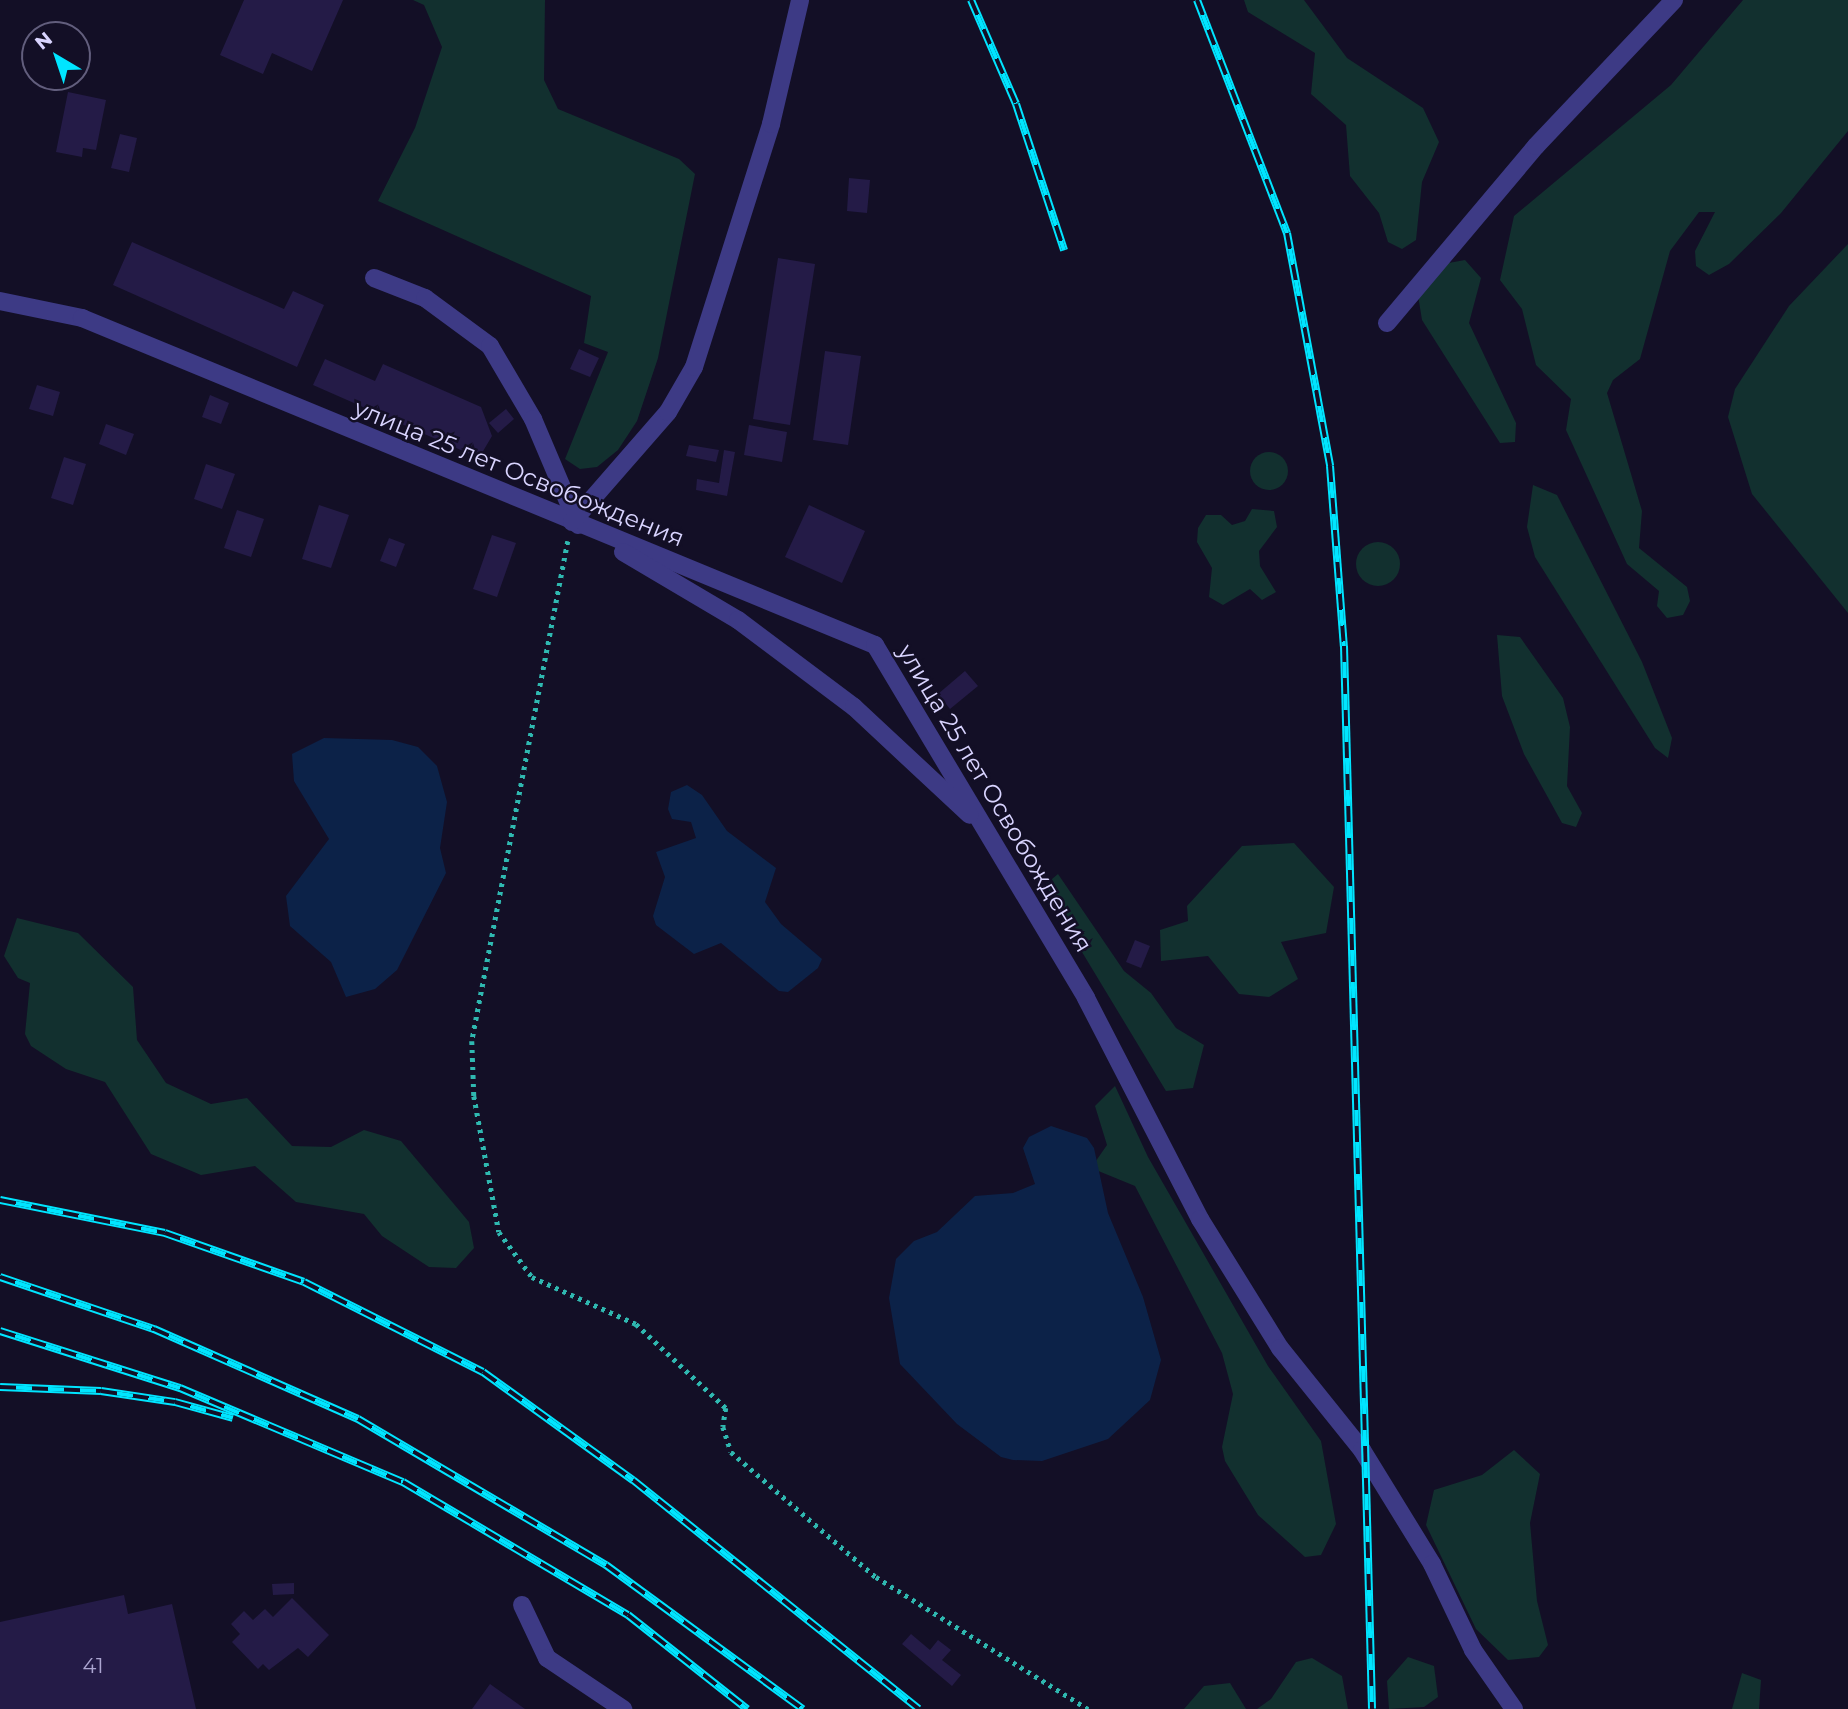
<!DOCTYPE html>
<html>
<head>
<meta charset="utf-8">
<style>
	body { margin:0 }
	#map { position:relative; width:1848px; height:1709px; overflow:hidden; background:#130f26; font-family:Montserrat,sans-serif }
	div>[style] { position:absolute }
	.green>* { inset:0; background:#12302f }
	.round { border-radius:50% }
	.water>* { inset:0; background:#0c2248 }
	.building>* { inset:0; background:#241b47 }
	.path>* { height:4.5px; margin-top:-2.25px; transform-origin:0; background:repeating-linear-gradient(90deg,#2fb8b0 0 3.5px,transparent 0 8.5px) }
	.minor>* { height:18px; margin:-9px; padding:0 9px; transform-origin:9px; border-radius:9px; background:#3d3a85 }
	.rail>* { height:8px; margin-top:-4px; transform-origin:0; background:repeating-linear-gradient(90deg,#130f26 0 16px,#00e5ff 0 32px); box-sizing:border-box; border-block:2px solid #00e5ff }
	span { translate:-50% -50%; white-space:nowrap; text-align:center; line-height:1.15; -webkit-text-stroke:5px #130f26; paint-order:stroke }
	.number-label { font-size:21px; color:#aca6d1 }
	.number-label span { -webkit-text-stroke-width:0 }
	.street-label { font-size:24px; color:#d9d4ff }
	.north { position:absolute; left:21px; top:21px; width:70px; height:70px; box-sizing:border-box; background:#130f26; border:2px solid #625e7d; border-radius:50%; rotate:321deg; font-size:19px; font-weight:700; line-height:28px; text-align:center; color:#d9d4ff }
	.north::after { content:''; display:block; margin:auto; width:24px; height:32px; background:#00e5ff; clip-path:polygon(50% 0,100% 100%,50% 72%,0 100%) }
</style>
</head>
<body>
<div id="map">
	<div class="green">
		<div style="clip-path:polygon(413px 0,545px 0,544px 80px,558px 109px,679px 159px,695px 174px,658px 358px,637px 421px,618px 450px,597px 467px,580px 469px,565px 459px,608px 352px,584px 343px,591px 296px,378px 201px,415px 128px,442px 47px,424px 5px)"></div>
		<div style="clip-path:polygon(1244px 0,1304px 0,1347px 58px,1423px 108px,1439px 142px,1422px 182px,1416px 240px,1402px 249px,1388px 242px,1379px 213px,1350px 176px,1346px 125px,1311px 94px,1315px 53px,1248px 12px)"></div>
		<div style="clip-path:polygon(1743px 0,1848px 0,1848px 131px,1781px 213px,1729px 264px,1709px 275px,1696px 266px,1695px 251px,1715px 212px,1699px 212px,1670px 251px,1640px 359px,1613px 380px,1607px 393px,1642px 511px,1639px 548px,1687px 587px,1690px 601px,1683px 615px,1667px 618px,1657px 606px,1659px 591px,1627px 564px,1566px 430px,1571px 399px,1536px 365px,1522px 309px,1500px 280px,1514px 216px,1671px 85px)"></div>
		<div style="clip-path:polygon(1848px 244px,1848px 613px,1752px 494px,1728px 417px,1735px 389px,1789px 306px)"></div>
		<div style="clip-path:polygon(1465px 260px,1481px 278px,1469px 323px,1516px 423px,1515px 442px,1500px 443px,1422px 320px,1416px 283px,1443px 264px)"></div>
		<div class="round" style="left:1250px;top:452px;width:38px;height:38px"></div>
		<div style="clip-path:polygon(1533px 485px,1557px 495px,1642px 662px,1672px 738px,1668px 758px,1655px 748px,1535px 557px,1527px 527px)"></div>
		<div style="clip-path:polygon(1252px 509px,1274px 511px,1277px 527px,1259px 551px,1260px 566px,1276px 592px,1262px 600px,1250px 589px,1223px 605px,1209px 597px,1212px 568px,1197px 542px,1198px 528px,1206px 515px,1221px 515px,1232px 525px,1245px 521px)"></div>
		<div class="round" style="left:1356px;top:542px;width:44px;height:44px"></div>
		<div style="clip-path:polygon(1497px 635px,1520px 637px,1563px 698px,1570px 727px,1567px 786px,1582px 813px,1576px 827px,1562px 823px,1524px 754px,1502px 696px)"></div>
		<div style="clip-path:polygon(1294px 843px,1334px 887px,1326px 933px,1281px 942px,1298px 979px,1269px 997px,1239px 994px,1208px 956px,1161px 961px,1160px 930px,1188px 921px,1187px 906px,1242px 846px)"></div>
		<div style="clip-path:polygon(1058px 874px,1124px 971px,1151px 993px,1176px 1028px,1204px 1045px,1193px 1088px,1166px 1091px,1059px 914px,1046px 884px)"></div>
		<div style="clip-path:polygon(17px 918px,78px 933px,133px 987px,137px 1040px,166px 1083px,211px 1104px,247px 1098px,292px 1146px,331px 1147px,364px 1130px,401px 1141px,469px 1222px,474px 1248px,456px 1268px,429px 1267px,382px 1236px,364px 1214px,296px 1202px,255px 1166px,201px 1175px,151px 1154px,105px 1082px,66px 1069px,31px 1046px,25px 1034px,30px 983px,18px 978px,4px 956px)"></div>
		<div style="clip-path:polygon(1115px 1086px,1148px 1157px,1268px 1366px,1321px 1441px,1336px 1524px,1321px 1555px,1305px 1557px,1258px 1515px,1225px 1461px,1222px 1447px,1233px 1394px,1222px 1353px,1135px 1186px,1091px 1168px,1107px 1145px,1095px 1106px)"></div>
		<div style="clip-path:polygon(1514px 1450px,1540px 1474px,1530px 1523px,1537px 1601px,1548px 1645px,1539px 1657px,1508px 1660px,1476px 1629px,1426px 1525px,1434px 1490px,1482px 1475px)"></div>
		<div style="clip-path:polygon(1408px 1657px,1434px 1666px,1438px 1697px,1424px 1707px,1389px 1709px,1387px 1681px)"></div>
		<div style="clip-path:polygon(1312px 1658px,1342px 1676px,1348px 1709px,1257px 1709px,1271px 1699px,1296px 1662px)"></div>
		<div style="clip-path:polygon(1742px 1673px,1761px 1680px,1759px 1709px,1732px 1709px)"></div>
		<div style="clip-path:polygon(1230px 1683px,1246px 1709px,1184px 1709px,1204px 1686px)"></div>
	</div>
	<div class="water">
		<div style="clip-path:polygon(324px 738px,392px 740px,418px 747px,437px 766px,447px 802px,440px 848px,446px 873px,397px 970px,375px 989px,346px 997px,331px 962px,290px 926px,286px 896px,329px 839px,294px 781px,292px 754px)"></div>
		<div style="clip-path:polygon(687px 785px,702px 795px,727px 831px,776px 868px,765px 902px,781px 924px,822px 959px,818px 968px,788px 992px,779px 991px,721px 943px,694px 954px,656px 925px,653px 916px,665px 877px,656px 852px,696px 838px,691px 822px,672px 819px,668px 809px,671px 792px)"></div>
		<div style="clip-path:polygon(1051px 1126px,1087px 1138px,1094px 1148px,1108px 1213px,1143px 1297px,1161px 1360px,1150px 1400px,1108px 1439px,1042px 1461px,1013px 1460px,1001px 1457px,957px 1424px,900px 1364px,889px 1298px,896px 1259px,914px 1241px,937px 1232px,975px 1196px,1013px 1193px,1035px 1184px,1023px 1148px,1029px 1137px)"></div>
	</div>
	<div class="building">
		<div style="clip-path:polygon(244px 0,343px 0,312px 71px,272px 53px,263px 74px,220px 55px)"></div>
		<div style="clip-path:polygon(68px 92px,106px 100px,96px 150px,83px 148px,82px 157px,56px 152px)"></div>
		<div style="clip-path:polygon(120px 134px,137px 138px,129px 172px,111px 168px)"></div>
		<div style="clip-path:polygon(849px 178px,870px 180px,867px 213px,847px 211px)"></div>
		<div style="clip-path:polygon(132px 242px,284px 309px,293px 291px,324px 305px,297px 367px,113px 285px)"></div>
		<div style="clip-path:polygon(778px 258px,815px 264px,790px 425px,753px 419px)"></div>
		<div style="clip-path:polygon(579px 349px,599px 358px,590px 377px,570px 369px)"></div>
		<div style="clip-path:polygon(825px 351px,861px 356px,848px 445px,813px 440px)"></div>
		<div style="clip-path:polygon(325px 359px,375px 381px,383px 364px,481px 407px,492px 436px,479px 458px,313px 385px)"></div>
		<div style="clip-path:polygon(37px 385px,60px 392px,53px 416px,29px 409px)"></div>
		<div style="clip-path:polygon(210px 395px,229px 403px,221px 424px,202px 417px)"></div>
		<div style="clip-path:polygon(506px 409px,514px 419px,498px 433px,489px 423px)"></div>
		<div style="clip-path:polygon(106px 424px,134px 434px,126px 455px,99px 444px)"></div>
		<div style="clip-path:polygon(749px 425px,787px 432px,782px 462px,744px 455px)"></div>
		<div style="clip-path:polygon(689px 445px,719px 450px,716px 462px,686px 456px)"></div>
		<div style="clip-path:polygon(724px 450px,735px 452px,727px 496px,696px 490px,697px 479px,719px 483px)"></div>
		<div style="clip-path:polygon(64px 457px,86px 464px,73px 505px,51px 498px)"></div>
		<div style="clip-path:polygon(206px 464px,235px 474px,222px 509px,194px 499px)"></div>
		<div style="clip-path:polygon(319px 505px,349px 515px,331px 568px,302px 559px)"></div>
		<div style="clip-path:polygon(809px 505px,865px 531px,842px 583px,785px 557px)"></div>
		<div style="clip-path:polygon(237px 510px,264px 519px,251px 557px,224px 548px)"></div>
		<div style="clip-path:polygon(492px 535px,516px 543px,497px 597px,473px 589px)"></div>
		<div style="clip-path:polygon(389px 538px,405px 544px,396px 567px,380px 561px)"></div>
		<div style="clip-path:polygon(965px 671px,978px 686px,950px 709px,938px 694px)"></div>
		<div style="clip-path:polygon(1135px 940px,1150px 946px,1141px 968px,1126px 962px)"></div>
		<div style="clip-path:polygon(294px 1583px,294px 1594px,273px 1595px,272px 1584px)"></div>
		<div style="clip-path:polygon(124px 1595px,128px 1614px,172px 1604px,196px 1709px,0 1709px,0 1622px)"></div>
		<div style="clip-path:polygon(292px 1598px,329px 1635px,308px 1657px,298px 1648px,269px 1670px,263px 1664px,258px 1669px,232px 1642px,240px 1634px,231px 1624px,244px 1611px,253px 1620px,265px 1609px,273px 1617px)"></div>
		<div style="clip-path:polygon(911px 1634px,930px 1650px,938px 1640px,951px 1650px,942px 1660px,961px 1675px,952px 1686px,902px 1644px)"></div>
		<div style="clip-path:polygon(490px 1684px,525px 1709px,472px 1709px)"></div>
	</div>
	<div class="path">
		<div style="left:568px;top:541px;width:509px;rotate:100.87deg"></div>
		<div style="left:472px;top:1041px;width:55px;rotate:87.9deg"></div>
		<div style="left:474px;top:1096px;width:138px;rotate:79.6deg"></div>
		<div style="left:499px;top:1232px;width:56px;rotate:53.7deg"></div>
		<div style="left:532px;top:1277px;width:114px;rotate:24.3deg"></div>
		<div style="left:636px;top:1324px;width:123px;rotate:43deg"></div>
		<div style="left:726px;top:1408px;width:19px;rotate:99deg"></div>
		<div style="left:723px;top:1427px;width:26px;rotate:72deg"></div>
		<div style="left:731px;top:1452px;width:191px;rotate:40.8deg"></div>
		<div style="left:876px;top:1577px;width:250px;rotate:31.9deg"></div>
	</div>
	<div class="minor">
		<div style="left:374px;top:278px;width:55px;rotate:21.4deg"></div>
		<div style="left:425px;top:298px;width:81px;rotate:36.4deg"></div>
		<div style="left:490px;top:346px;width:85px;rotate:59.5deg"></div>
		<div style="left:533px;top:419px;width:115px;rotate:67deg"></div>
		<div style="left:0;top:301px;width:84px;rotate:11.7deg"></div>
		<div style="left:82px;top:318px;width:858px;rotate:22.41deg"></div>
		<div style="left:875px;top:645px;width:411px;rotate:59.1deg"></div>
		<div style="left:1086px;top:998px;width:249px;rotate:62.7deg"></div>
		<div style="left:1200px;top:1219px;width:152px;rotate:58.2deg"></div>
		<div style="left:1280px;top:1348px;width:131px;rotate:51.2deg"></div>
		<div style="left:1362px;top:1450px;width:134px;rotate:58.4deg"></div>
		<div style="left:1432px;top:1564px;width:95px;rotate:64.5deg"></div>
		<div style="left:1473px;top:1650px;width:72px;rotate:55.2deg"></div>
		<div style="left:1387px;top:323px;width:231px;rotate:-49.9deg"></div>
		<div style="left:1536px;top:146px;width:201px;rotate:-46.6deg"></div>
		<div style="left:572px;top:522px;width:146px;rotate:-48.9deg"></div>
		<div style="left:668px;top:412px;width:52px;rotate:-60deg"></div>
		<div style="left:694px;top:367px;width:255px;rotate:-72.4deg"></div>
		<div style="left:771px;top:124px;width:127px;rotate:-76.8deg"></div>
		<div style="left:623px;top:552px;width:134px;rotate:30.6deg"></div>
		<div style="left:738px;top:620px;width:145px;rotate:36.9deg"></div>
		<div style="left:854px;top:707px;width:158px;rotate:43deg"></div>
		<div style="left:522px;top:1605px;width:59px;rotate:64.7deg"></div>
		<div style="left:547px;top:1658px;width:92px;rotate:33.9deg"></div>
	</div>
	<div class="rail">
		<div style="left:971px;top:0;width:113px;rotate:66.6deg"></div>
		<div style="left:1016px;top:104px;width:154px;rotate:71.8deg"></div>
		<div style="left:1197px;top:0;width:250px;rotate:68.9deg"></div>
		<div style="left:1287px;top:233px;width:237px;rotate:79.5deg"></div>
		<div style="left:1330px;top:466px;width:181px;rotate:85.6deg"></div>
		<div style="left:1344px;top:646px;width:1063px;rotate:88.49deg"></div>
		<div style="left:0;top:1200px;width:168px;rotate:11.3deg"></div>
		<div style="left:165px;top:1233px;width:147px;rotate:19.4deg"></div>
		<div style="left:304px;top:1282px;width:200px;rotate:26.7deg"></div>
		<div style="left:483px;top:1372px;width:185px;rotate:35.8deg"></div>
		<div style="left:633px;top:1480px;width:366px;rotate:38.7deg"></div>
		<div style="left:0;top:1277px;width:163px;rotate:18.7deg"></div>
		<div style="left:154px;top:1329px;width:223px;rotate:23.8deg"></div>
		<div style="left:358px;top:1419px;width:288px;rotate:30.5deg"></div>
		<div style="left:606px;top:1565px;width:244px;rotate:36.2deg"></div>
		<div style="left:0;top:1331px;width:189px;rotate:17.6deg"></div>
		<div style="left:180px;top:1388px;width:242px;rotate:22.9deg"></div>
		<div style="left:403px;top:1482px;width:261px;rotate:30.6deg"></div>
		<div style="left:628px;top:1615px;width:152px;rotate:38.3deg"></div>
		<div style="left:0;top:1387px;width:101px;rotate:2.3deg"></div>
		<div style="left:101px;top:1391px;width:75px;rotate:8.5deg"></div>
		<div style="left:175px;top:1402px;width:60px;rotate:15.4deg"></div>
	</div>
	<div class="number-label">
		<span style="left:93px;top:1666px">41</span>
	</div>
	<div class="street-label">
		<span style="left:519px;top:473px;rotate:22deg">улица 25 лет Освобождения</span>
		<span style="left:995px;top:798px;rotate:59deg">улица 25 лет Освобождения</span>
	</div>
	<div class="north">N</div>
</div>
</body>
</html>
